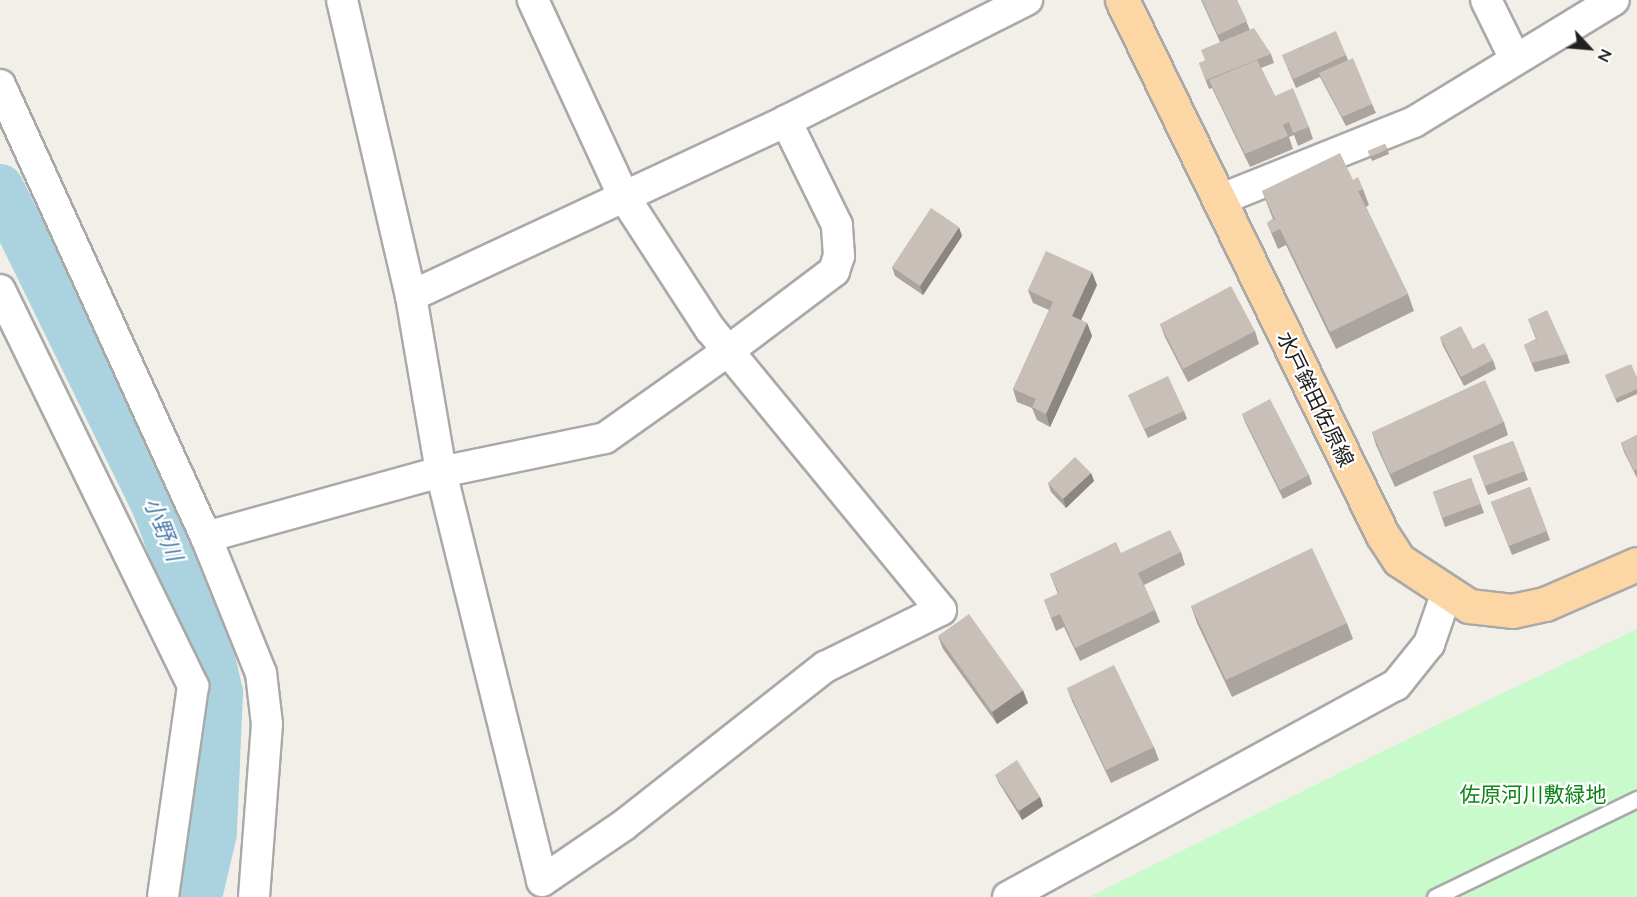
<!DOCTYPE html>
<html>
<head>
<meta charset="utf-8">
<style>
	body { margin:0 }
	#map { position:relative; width:1637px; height:897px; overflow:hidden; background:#f2efe9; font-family:Lato,"Noto Sans JP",sans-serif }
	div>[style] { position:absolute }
	.park>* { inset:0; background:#c8facc }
	.river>* { height:48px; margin:-24px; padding:0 24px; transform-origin:24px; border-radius:24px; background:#aad3df }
	.roads { filter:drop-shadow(2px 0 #a9a9a9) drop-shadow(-2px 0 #a9a9a9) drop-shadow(0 2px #a9a9a9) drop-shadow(0 -2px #a9a9a9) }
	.lane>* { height:15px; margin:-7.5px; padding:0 7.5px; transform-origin:7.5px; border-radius:7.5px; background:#fff }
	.street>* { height:30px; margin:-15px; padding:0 15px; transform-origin:15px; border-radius:15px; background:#fff }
	.primary>* { height:33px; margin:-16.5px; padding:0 16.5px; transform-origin:16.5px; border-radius:16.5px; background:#fcd6a4 }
	.wall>* { inset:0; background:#aba49e }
	.shaded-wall>* { inset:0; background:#8b8681 }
	.building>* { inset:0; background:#c7bfb8 }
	span { translate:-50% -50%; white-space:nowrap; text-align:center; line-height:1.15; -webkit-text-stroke:4.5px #fff; paint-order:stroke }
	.street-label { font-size:21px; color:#222 }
	.park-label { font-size:21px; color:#0c8416 }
	.water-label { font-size:22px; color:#4a7aab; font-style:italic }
	.north { position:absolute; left:1559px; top:18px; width:60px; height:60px; -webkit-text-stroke:4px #fff; paint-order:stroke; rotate:116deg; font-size:16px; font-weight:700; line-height:24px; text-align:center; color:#222 }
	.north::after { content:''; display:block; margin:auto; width:21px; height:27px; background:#222; clip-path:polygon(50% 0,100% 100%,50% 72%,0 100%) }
</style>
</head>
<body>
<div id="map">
	<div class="park">
		<div style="clip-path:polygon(1637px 629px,1637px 897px,1089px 897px,1432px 727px)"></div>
	</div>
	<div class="river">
		<div style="left:0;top:188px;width:357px;rotate:63.9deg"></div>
		<div style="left:157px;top:509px;width:149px;rotate:69.6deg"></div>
		<div style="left:209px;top:649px;width:45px;rotate:77.2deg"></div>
		<div style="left:219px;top:693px;width:140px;rotate:92.5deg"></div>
		<div style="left:213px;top:833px;width:66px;rotate:103.2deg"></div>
	</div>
	<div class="roads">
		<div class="lane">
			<div style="left:1435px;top:897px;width:225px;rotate:-25.9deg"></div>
		</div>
		<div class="street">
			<div style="left:342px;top:0;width:304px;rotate:76.9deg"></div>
			<div style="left:411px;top:296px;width:179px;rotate:80.3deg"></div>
			<div style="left:441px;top:472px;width:421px;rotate:76.1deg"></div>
			<div style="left:542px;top:881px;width:99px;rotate:-34.3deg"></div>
			<div style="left:624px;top:825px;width:256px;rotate:-38.2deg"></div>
			<div style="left:825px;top:667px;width:129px;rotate:-26.2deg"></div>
			<div style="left:941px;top:610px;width:364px;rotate:-129.4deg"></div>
			<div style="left:710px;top:329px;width:160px;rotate:-123deg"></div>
			<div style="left:623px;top:195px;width:215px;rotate:-114.8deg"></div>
			<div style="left:1486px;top:0;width:66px;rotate:63.8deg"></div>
			<div style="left:0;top:85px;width:497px;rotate:65.5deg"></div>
			<div style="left:206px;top:537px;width:244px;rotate:-15.5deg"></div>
			<div style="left:441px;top:472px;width:167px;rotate:-11.7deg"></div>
			<div style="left:605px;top:438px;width:151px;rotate:-35.3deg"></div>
			<div style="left:728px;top:351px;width:133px;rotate:-37deg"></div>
			<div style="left:834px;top:271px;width:16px;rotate:-72deg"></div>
			<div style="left:839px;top:256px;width:31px;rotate:-94deg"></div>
			<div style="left:837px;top:225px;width:116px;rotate:-116.1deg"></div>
			<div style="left:1219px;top:200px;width:210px;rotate:-21.8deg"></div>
			<div style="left:1414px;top:122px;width:234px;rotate:-31.4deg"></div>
			<div style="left:0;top:290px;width:441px;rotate:64deg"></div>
			<div style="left:193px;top:686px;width:213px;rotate:98.1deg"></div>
			<div style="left:411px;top:296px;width:414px;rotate:-25deg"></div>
			<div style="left:786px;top:121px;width:270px;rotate:-26.7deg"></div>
			<div style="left:206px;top:537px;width:147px;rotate:68deg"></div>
			<div style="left:261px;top:673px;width:51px;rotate:83.3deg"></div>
			<div style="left:267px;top:724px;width:173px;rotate:94.3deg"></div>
			<div style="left:1008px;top:897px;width:442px;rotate:-28.7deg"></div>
			<div style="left:1396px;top:685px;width:53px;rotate:-51.2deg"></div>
			<div style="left:1429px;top:644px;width:52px;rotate:-70.9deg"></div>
		</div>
		<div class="primary">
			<div style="left:1122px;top:0;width:594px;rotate:64.04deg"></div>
			<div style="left:1382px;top:534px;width:31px;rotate:57deg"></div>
			<div style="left:1399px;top:560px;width:84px;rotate:33.3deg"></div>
			<div style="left:1469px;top:606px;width:43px;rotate:6.6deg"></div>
			<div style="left:1512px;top:611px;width:34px;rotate:-12deg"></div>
			<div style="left:1545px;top:604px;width:100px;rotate:-23.5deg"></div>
		</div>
	</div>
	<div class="wall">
		<div style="clip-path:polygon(1201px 0,1237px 0,1250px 30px,1271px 54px,1274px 63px,1261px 68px,1275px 96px,1309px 127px,1313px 139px,1298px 146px,1294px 135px,1289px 137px,1293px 149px,1250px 167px,1212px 88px,1209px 89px,1199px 63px,1205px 61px,1220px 42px)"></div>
		<div style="clip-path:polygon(1282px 55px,1346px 55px,1348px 60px,1372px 104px,1376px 113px,1346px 126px,1320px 77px,1296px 88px)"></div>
		<div style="clip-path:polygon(1385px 144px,1389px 154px,1372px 161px,1368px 151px)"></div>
		<div style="clip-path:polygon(1353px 180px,1363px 189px,1369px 205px,1366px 207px,1408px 294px,1414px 311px,1336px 349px,1286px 245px,1278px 249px,1267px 223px,1273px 219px,1262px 191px)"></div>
		<div style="clip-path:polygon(962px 236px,923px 295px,895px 276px,892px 267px)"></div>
		<div style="clip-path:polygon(1097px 285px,1081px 320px,1087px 323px,1092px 336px,1050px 427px,1037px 420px,1032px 408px,1017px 402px,1013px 389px,1049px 310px,1033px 303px,1028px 290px)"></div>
		<div style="clip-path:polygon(1528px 319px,1567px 354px,1570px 363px,1535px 372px,1524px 345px,1536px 339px)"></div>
		<div style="clip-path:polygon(1160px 324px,1255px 331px,1259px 344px,1188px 382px,1165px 337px)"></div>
		<div style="clip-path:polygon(1440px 337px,1473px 349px,1493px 360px,1496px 369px,1464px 386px,1443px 346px)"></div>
		<div style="clip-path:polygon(1605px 375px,1637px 377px,1637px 394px,1617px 403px)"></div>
		<div style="clip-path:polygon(1128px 395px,1184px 411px,1187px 419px,1148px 438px)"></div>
		<div style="clip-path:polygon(1242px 414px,1309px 475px,1312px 484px,1283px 499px,1245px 422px)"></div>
		<div style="clip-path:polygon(1504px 422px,1508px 435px,1395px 487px,1376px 445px,1372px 432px)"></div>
		<div style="clip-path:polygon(1637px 435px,1637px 478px,1624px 452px,1621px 443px)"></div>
		<div style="clip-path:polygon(1513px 441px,1528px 480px,1488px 495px,1473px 456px)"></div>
		<div style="clip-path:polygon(1091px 473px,1094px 481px,1066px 508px,1051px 492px,1048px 483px)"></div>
		<div style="clip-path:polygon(1471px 478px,1484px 513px,1445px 527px,1433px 492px)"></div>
		<div style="clip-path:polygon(1530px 487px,1550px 540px,1512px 555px,1491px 502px)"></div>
		<div style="clip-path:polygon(1181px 552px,1185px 565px,1144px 585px,1155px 610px,1160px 622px,1080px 661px,1064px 627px,1056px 631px,1044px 600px,1058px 594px,1050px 574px,1121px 553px)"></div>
		<div style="clip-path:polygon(1191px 606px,1347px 623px,1353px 639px,1232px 697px,1197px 623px)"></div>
		<div style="clip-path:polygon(938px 636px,1028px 703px,997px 724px,943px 649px)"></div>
		<div style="clip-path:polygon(1067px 688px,1154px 747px,1159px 760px,1111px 783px,1072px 701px)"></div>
		<div style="clip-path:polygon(995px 775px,1040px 797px,1043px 806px,1022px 820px,999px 783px)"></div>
	</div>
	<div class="shaded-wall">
		<div style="clip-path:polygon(959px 227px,962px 236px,923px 295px,920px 286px)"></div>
		<div style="clip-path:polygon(1092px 272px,1097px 285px,1077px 329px,1072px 316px)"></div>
		<div style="clip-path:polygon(1087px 323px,1092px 336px,1050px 427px,1046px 414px)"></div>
		<div style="clip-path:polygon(1091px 473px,1094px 481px,1066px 508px,1063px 499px)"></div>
		<div style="clip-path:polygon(1023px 690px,1028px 703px,997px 724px,992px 712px)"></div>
		<div style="clip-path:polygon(1040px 797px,1043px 806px,1022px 820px,1019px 811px)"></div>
	</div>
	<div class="building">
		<div style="clip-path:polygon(1202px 0,1237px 0,1247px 21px,1218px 35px)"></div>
		<div style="clip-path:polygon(1254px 28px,1271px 54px,1206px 80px,1199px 63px,1205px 60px,1201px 50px)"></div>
		<div style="clip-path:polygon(1336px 31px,1346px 55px,1293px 79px,1282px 55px)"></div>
		<div style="clip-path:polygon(1353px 58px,1372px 104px,1342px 117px,1319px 73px)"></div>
		<div style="clip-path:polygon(1257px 60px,1275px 96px,1293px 88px,1309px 127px,1293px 133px,1289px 122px,1283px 125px,1288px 136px,1245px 154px,1209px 80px)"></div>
		<div style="clip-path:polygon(1385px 144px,1388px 149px,1370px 157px,1368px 151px)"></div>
		<div style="clip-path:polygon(1340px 153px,1353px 180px,1358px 177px,1363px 189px,1358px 191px,1408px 294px,1330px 332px,1280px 229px,1272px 233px,1267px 223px,1275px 219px,1262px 191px)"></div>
		<div style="clip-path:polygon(931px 208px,959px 227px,920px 286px,892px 267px)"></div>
		<div style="clip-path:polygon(1046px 251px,1092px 272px,1072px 316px,1087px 323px,1046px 414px,1032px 407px,1036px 399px,1013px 389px,1053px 302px,1028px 290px)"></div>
		<div style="clip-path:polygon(1231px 286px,1255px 331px,1183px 369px,1160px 324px)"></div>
		<div style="clip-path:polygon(1547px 310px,1567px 354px,1532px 363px,1524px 345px,1537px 339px,1528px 319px)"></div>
		<div style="clip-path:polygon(1461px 326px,1473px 349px,1484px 343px,1493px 360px,1461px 377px,1440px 337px)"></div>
		<div style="clip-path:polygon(1631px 364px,1637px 377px,1637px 389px,1615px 399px,1605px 375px)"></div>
		<div style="clip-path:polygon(1168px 376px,1184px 411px,1144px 429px,1128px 395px)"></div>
		<div style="clip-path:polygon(1485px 380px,1504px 422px,1390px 474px,1372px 432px)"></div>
		<div style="clip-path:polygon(1270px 399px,1309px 475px,1280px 490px,1242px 414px)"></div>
		<div style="clip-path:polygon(1637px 435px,1637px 469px,1634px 471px,1621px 443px)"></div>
		<div style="clip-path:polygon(1513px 441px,1525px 471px,1485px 486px,1473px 456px)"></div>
		<div style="clip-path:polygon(1075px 457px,1091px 473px,1063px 499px,1048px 483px)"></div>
		<div style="clip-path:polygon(1471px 478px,1480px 504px,1442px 518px,1433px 492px)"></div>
		<div style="clip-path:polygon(1530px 487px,1547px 531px,1509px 546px,1491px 502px)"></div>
		<div style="clip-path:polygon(1170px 530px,1181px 552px,1138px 573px,1155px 610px,1075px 648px,1060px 614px,1051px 618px,1044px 600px,1059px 593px,1050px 574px,1116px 542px,1121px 553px)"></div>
		<div style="clip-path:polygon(1312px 548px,1347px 623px,1226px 680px,1191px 606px)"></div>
		<div style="clip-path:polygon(969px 614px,1023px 690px,992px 712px,938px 636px)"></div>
		<div style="clip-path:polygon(1114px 665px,1154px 747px,1106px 770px,1067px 688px)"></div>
		<div style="clip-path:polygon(1017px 760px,1040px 797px,1019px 811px,995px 775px)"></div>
	</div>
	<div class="street-label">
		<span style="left:1316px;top:399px;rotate:64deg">水戸鉾田佐原線</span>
	</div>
	<div class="park-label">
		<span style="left:1533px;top:794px">佐原河川敷緑地</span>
	</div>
	<div class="water-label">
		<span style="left:164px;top:529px;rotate:68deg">小野川</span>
	</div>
	<div class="north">N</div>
</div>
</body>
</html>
